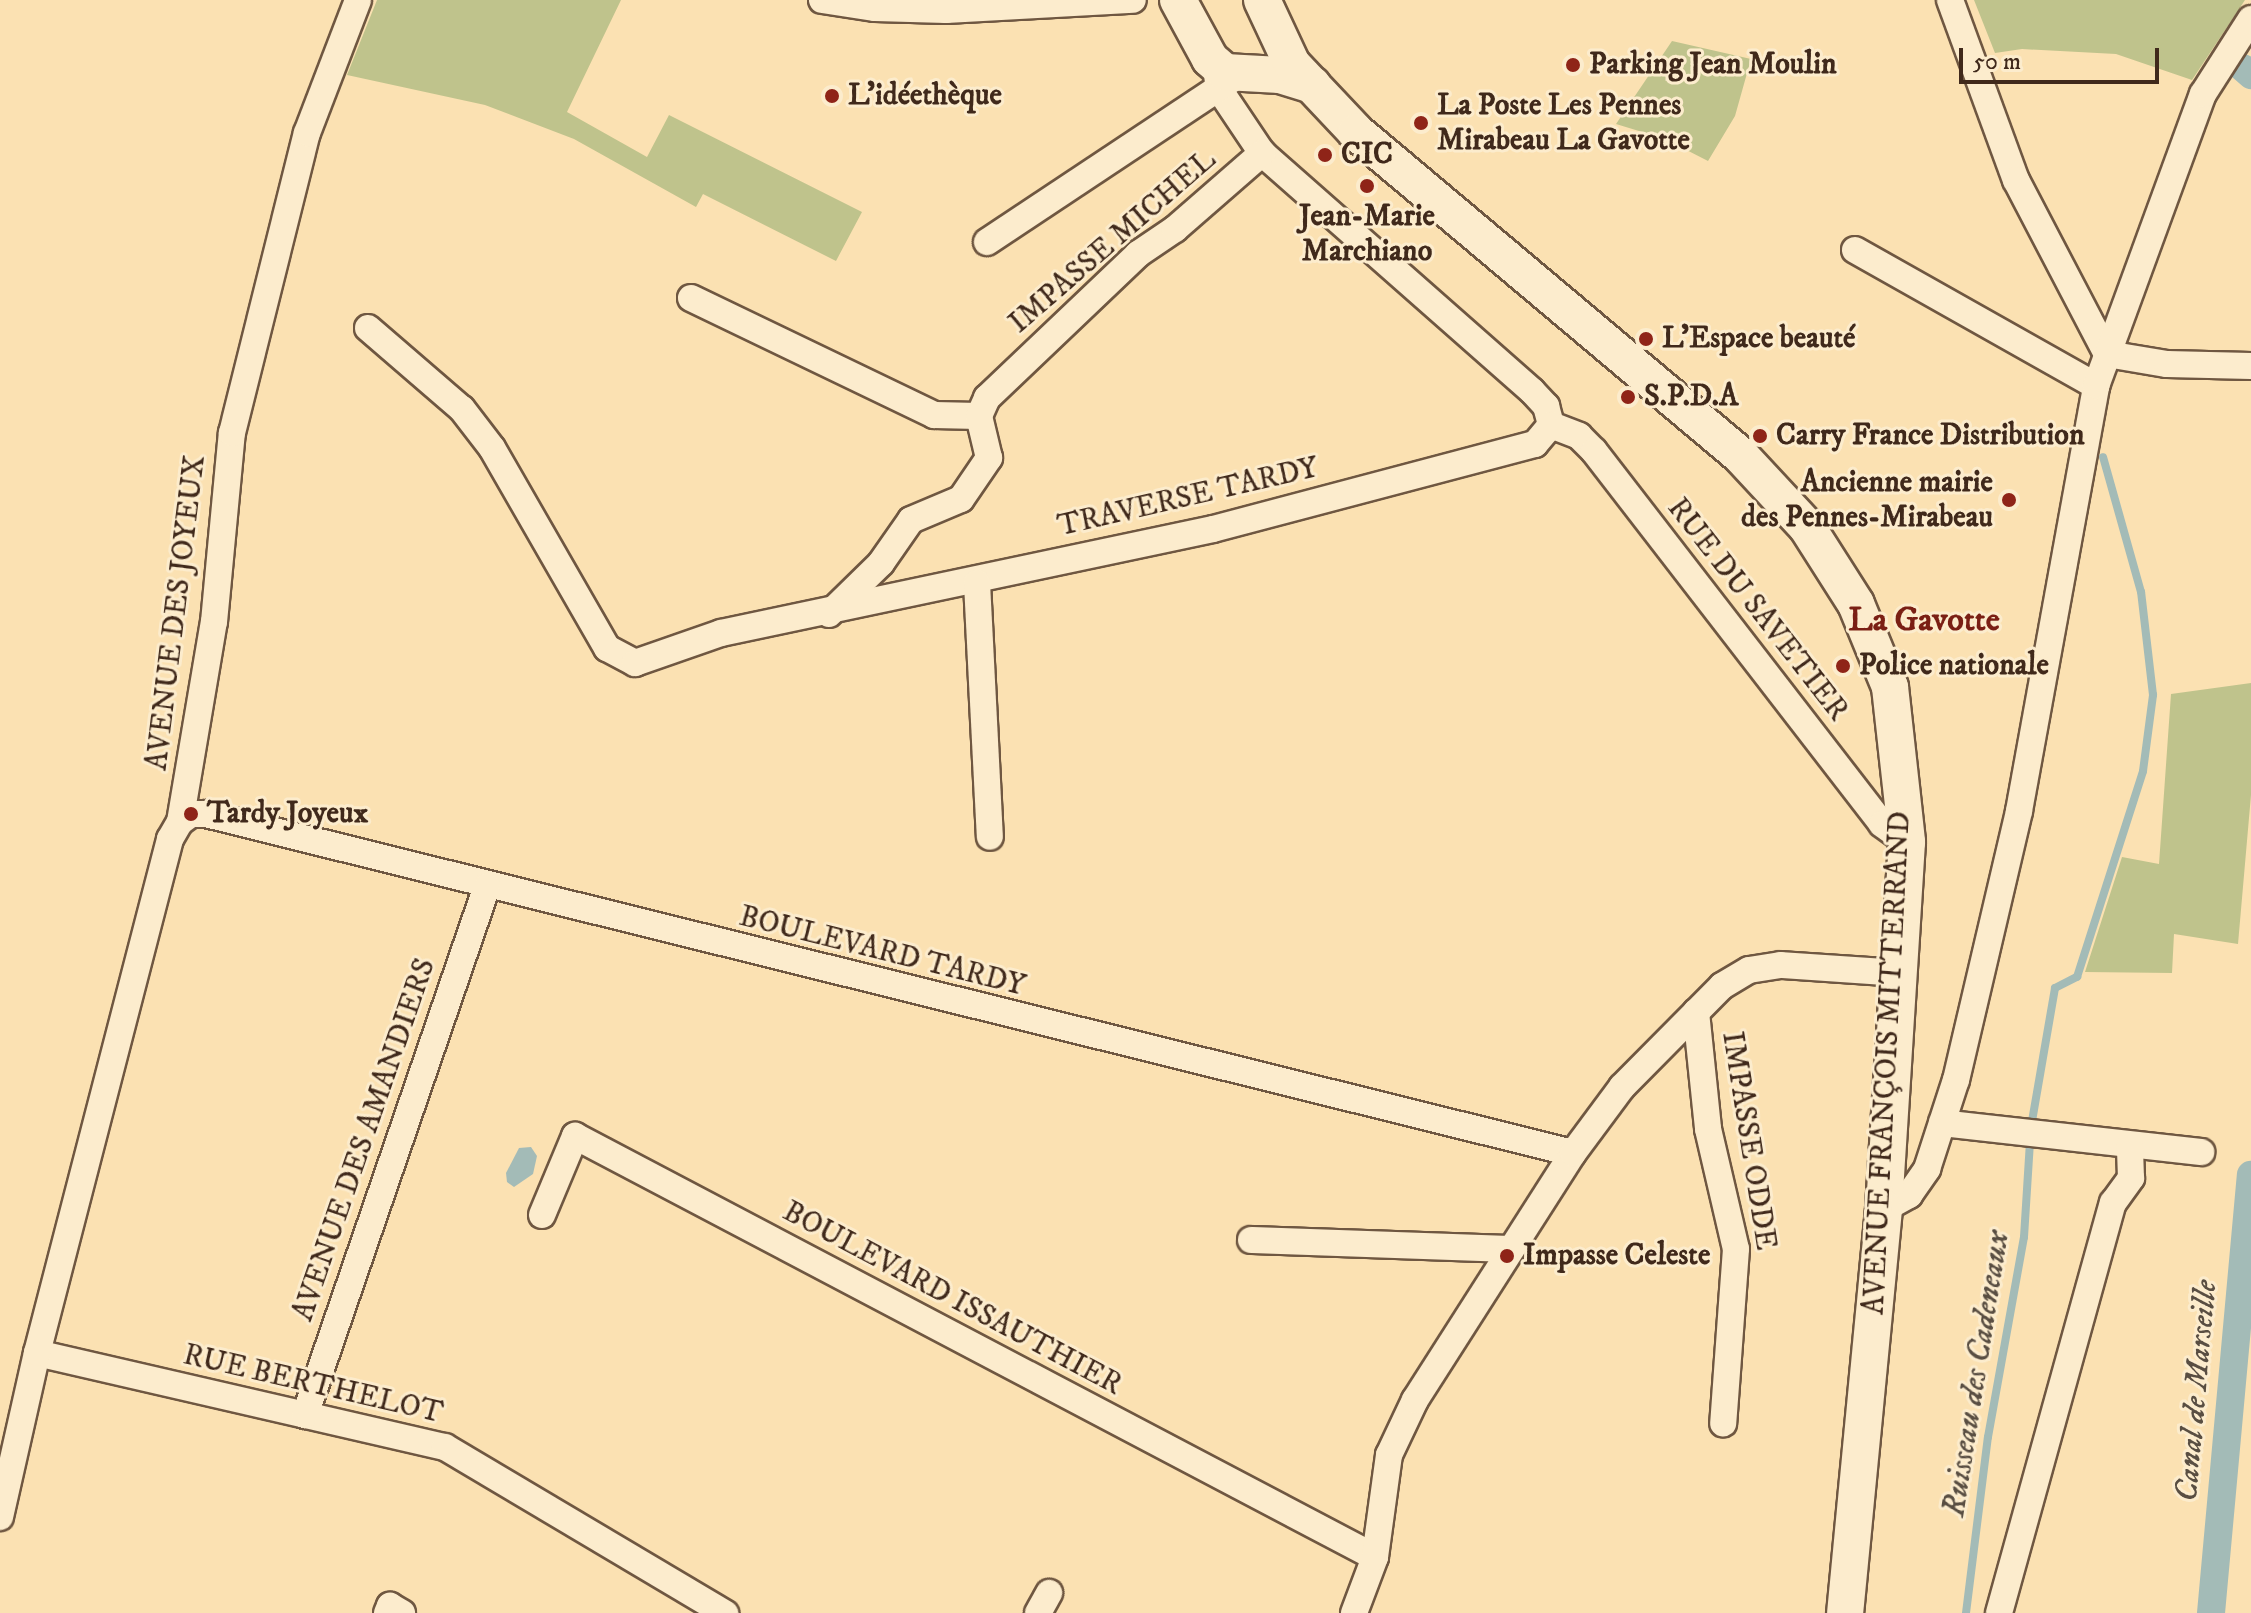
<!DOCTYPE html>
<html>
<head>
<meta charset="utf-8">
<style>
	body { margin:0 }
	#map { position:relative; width:2251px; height:1613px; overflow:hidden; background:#fbe1b2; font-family:"IM FELL DW Pica",serif }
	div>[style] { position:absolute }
	.green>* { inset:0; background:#bfc38c }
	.water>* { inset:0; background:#a3bbb7 }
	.stream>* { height:8px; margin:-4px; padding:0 4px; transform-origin:4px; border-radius:4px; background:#a3bbb7 }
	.canal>* { height:28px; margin:-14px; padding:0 14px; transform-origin:14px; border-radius:14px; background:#a3bbb7 }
	.roads { filter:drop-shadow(2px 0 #6f5741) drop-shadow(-2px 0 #6f5741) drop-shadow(0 2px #6f5741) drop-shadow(0 -2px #6f5741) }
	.minor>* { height:26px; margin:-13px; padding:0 13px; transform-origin:13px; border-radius:13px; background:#fceccd }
	.secondary>* { height:36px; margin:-18px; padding:0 18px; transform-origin:18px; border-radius:18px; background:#fceccd }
	.dots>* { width:22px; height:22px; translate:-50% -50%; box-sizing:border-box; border:4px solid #fceccd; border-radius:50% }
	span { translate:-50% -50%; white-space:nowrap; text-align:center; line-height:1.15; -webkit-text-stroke:6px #fceccd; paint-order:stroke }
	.poi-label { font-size:30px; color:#40291b; font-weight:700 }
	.left { translate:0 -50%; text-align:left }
	.right { translate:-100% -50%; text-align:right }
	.street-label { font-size:30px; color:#40291b }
	.water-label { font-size:32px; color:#594e42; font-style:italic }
	.quarter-label { font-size:34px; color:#7a1f14; font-weight:700 }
	.scale { position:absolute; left:1959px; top:48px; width:200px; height:36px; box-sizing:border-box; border:4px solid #40291b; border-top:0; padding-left:10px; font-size:24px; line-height:28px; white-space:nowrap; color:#40291b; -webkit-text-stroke:6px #fceccd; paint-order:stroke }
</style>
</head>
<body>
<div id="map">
	<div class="green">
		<div style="clip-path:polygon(377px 0,621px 0,567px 112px,647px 157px,669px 115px,862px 212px,836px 261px,703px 194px,696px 207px,574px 139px,485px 105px,347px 75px)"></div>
		<div style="clip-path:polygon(1974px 0,2245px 0,2192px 80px,2116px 54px,2022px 49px,1995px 53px)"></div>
		<div style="clip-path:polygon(1672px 41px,1751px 59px,1735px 116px,1708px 161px,1665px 139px,1616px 124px)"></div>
		<div style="clip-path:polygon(2251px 683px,2251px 795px,2238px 944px,2174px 934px,2172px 973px,2085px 972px,2122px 857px,2159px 864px,2171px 694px)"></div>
	</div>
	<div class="water">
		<div style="clip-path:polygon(531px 1147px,537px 1156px,533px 1174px,514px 1187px,507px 1182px,506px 1173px,519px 1148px)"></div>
	</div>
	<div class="stream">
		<div style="left:2031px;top:1127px;width:141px;rotate:-80.2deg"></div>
		<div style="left:2055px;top:988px;width:25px;rotate:-27deg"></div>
		<div style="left:2077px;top:977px;width:216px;rotate:-72.2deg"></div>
		<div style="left:2143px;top:771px;width:77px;rotate:-82.5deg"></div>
		<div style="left:2153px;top:695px;width:104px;rotate:-96.6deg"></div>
		<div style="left:2141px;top:592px;width:140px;rotate:-105.7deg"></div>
		<div style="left:1966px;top:1613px;width:177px;rotate:-82.9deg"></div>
		<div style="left:1988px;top:1437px;width:203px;rotate:-79.8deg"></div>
		<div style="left:2024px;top:1237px;width:96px;rotate:-86.4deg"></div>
	</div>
	<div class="canal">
		<div style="left:2243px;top:68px;width:11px;rotate:41deg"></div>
		<div style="left:2211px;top:1613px;width:440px;rotate:-84.8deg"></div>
	</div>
	<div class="roads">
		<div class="minor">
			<div style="left:822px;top:0;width:54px;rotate:8.6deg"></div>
			<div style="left:875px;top:8px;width:71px;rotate:1.6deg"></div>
			<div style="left:946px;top:10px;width:187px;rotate:-3.1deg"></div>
			<div style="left:1950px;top:0;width:192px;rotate:69.9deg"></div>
			<div style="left:2016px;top:180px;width:196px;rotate:62.4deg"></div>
			<div style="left:1216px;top:66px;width:23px;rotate:83deg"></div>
			<div style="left:1219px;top:89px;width:77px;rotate:56.1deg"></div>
			<div style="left:1262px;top:153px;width:360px;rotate:41.4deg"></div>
			<div style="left:1532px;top:391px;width:21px;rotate:47deg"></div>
			<div style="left:1546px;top:406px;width:20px;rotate:75deg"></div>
			<div style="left:987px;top:242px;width:293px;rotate:-33.6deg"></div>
			<div style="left:1855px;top:250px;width:277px;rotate:29.4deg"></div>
			<div style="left:691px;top:298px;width:270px;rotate:25.7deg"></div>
			<div style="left:934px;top:415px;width:45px;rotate:1.3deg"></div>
			<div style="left:368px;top:328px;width:124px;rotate:40.8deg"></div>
			<div style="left:462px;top:409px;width:49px;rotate:52.4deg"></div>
			<div style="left:492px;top:448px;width:231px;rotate:60.1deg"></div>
			<div style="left:607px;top:648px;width:32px;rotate:28deg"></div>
			<div style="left:635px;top:663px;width:91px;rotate:-19.2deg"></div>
			<div style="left:721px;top:633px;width:503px;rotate:-11.94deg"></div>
			<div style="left:1213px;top:529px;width:333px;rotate:-14.8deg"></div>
			<div style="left:1535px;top:444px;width:25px;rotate:-50deg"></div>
			<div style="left:2107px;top:354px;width:61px;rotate:9.5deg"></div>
			<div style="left:2167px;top:364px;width:84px;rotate:1.4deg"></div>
			<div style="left:1551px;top:425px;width:30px;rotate:21deg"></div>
			<div style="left:1579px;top:436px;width:21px;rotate:45deg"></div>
			<div style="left:1594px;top:451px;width:471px;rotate:52.3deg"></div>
			<div style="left:1882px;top:824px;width:31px;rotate:36deg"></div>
			<div style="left:977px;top:583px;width:254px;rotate:87.1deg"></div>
			<div style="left:829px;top:614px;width:73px;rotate:-44.4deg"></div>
			<div style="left:881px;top:563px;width:52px;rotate:-55.1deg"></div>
			<div style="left:911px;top:520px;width:54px;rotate:-22.8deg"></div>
			<div style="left:961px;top:499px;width:50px;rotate:-55.7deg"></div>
			<div style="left:989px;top:458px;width:43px;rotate:-103.4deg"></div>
			<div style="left:979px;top:416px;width:20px;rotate:-66deg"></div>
			<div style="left:987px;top:398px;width:209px;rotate:-43.6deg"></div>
			<div style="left:1138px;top:254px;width:45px;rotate:-34deg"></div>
			<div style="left:1175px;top:229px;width:116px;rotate:-41.1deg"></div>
			<div style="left:180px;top:822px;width:14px;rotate:-36deg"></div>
			<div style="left:191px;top:814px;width:15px"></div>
			<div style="left:206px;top:814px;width:1408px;rotate:13.93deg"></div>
			<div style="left:1696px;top:1012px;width:118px;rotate:84.1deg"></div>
			<div style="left:1708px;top:1129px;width:123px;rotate:76.9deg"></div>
			<div style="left:1736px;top:1249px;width:175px;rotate:94.2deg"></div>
			<div style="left:1942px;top:1123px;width:261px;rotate:6.4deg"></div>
			<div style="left:1884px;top:1209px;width:29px;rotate:-29deg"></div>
			<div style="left:1909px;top:1195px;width:32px;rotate:-55deg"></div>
			<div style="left:1927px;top:1169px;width:94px;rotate:-72deg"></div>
			<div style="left:1956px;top:1080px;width:276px;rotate:-76.8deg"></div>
			<div style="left:2019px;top:811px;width:432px;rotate:-79.7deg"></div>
			<div style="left:2096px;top:386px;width:311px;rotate:-69.9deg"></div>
			<div style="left:2203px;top:94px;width:89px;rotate:-57.4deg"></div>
			<div style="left:542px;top:1215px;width:86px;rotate:-67.3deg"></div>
			<div style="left:575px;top:1136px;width:904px;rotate:27.76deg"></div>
			<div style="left:1251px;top:1240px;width:260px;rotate:2deg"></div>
			<div style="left:37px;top:1353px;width:419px;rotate:13deg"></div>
			<div style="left:445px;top:1447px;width:326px;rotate:30.7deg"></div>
			<div style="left:305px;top:1415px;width:559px;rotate:-71.01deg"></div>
			<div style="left:0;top:1517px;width:168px;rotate:-77.3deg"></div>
			<div style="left:37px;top:1353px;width:531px;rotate:-75.49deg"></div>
			<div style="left:170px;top:839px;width:20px;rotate:-60deg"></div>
			<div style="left:180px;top:822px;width:203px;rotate:-80.4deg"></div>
			<div style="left:214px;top:622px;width:190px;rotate:-84.6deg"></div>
			<div style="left:232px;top:433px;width:309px;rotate:-76deg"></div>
			<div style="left:307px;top:133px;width:142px;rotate:-69deg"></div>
			<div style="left:387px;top:1613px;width:8px;rotate:-67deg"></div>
			<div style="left:390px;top:1606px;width:14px;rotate:30deg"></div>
			<div style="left:1038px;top:1613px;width:23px;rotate:-61deg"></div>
			<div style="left:1354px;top:1613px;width:60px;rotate:-69.4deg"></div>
			<div style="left:1375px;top:1557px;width:103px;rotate:-82.2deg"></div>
			<div style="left:1389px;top:1455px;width:61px;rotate:-64.7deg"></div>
			<div style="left:1415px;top:1400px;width:293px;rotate:-57.4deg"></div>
			<div style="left:1573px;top:1153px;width:82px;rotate:-53.4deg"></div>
			<div style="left:1622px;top:1087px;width:142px;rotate:-45.3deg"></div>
			<div style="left:1722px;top:986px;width:31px;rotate:-31deg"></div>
			<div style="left:1749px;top:970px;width:32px;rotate:-9deg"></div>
			<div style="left:1781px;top:965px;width:117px;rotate:3.9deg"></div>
			<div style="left:1999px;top:1613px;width:426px;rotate:-74.5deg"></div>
			<div style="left:2113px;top:1203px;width:31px;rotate:-54deg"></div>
			<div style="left:2131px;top:1178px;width:33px;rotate:-92deg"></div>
		</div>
		<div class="secondary">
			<div style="left:1178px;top:0;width:67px;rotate:61.5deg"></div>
			<div style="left:1210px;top:59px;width:20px;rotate:41deg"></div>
			<div style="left:1225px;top:72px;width:55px;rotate:3.1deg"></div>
			<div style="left:1280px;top:75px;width:34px;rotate:17deg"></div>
			<div style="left:1262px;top:0;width:71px;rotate:64.9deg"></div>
			<div style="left:1292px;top:64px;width:93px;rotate:46.7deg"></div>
			<div style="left:1356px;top:132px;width:502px;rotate:40.07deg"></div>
			<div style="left:1740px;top:455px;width:98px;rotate:47.1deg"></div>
			<div style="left:1807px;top:527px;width:91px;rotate:57.5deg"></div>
			<div style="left:1856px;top:604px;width:90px;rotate:67.7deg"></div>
			<div style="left:1890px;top:687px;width:156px;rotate:83.7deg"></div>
			<div style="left:1907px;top:842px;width:368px;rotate:93.6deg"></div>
			<div style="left:1884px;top:1209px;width:406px;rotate:95.5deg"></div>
		</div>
	</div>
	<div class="dots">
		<div style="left:1573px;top:65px;background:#8f2418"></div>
		<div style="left:832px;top:96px;background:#8f2418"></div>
		<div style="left:1421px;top:123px;background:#8f2418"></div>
		<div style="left:1325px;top:155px;background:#8f2418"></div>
		<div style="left:1367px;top:186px;background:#8f2418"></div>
		<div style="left:1646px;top:339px;background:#8f2418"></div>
		<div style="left:1628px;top:397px;background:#8f2418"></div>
		<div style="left:1760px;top:436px;background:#8f2418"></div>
		<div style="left:2009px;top:500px;background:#8f2418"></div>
		<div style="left:1843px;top:666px;background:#8f2418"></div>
		<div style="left:191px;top:814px;background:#8f2418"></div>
		<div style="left:1507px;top:1256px;background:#8f2418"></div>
	</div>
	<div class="poi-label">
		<span class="left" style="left:1589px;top:65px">Parking Jean Moulin</span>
		<span class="left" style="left:848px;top:96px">L'idéethèque</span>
		<span class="left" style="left:1437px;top:123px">La Poste Les Pennes<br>Mirabeau La Gavotte</span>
		<span class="left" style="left:1341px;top:155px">CIC</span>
		<span style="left:1367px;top:234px">Jean-Marie<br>Marchiano</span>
		<span class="left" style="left:1662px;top:339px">L'Espace beauté</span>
		<span class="left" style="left:1644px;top:397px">S.P.D.A</span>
		<span class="left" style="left:1776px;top:436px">Carry France Distribution</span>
		<span class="right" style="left:1993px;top:500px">Ancienne mairie<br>des Pennes-Mirabeau</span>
		<span class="left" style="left:1859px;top:666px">Police nationale</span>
		<span class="left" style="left:207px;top:814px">Tardy Joyeux</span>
		<span class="left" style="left:1523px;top:1256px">Impasse Celeste</span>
	</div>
	<div class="street-label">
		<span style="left:1113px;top:242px;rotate:-41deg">IMPASSE MICHEL</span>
		<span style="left:1188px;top:498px;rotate:-13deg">TRAVERSE TARDY</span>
		<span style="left:1757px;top:610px;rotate:52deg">RUE DU SAVETIER</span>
		<span style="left:177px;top:613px;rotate:-83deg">AVENUE DES JOYEUX</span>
		<span style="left:882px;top:952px;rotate:14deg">BOULEVARD TARDY</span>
		<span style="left:1888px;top:1063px;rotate:-87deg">AVENUE FRANÇOIS MITTERRAND</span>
		<span style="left:365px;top:1140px;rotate:-71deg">AVENUE DES AMANDIERS</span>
		<span style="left:1748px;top:1141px;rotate:81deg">IMPASSE ODDE</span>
		<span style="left:952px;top:1299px;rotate:28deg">BOULEVARD ISSAUTHIER</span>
		<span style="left:313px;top:1385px;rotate:13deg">RUE BERTHELOT</span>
	</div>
	<div class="water-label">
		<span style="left:1977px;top:1374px;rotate:-81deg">Ruisseau des Cadeneaux</span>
		<span style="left:2197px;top:1391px;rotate:-85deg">Canal de Marseille</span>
	</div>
	<div class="quarter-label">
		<span style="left:1924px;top:621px">La Gavotte</span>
	</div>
	<div class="scale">50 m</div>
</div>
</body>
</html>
